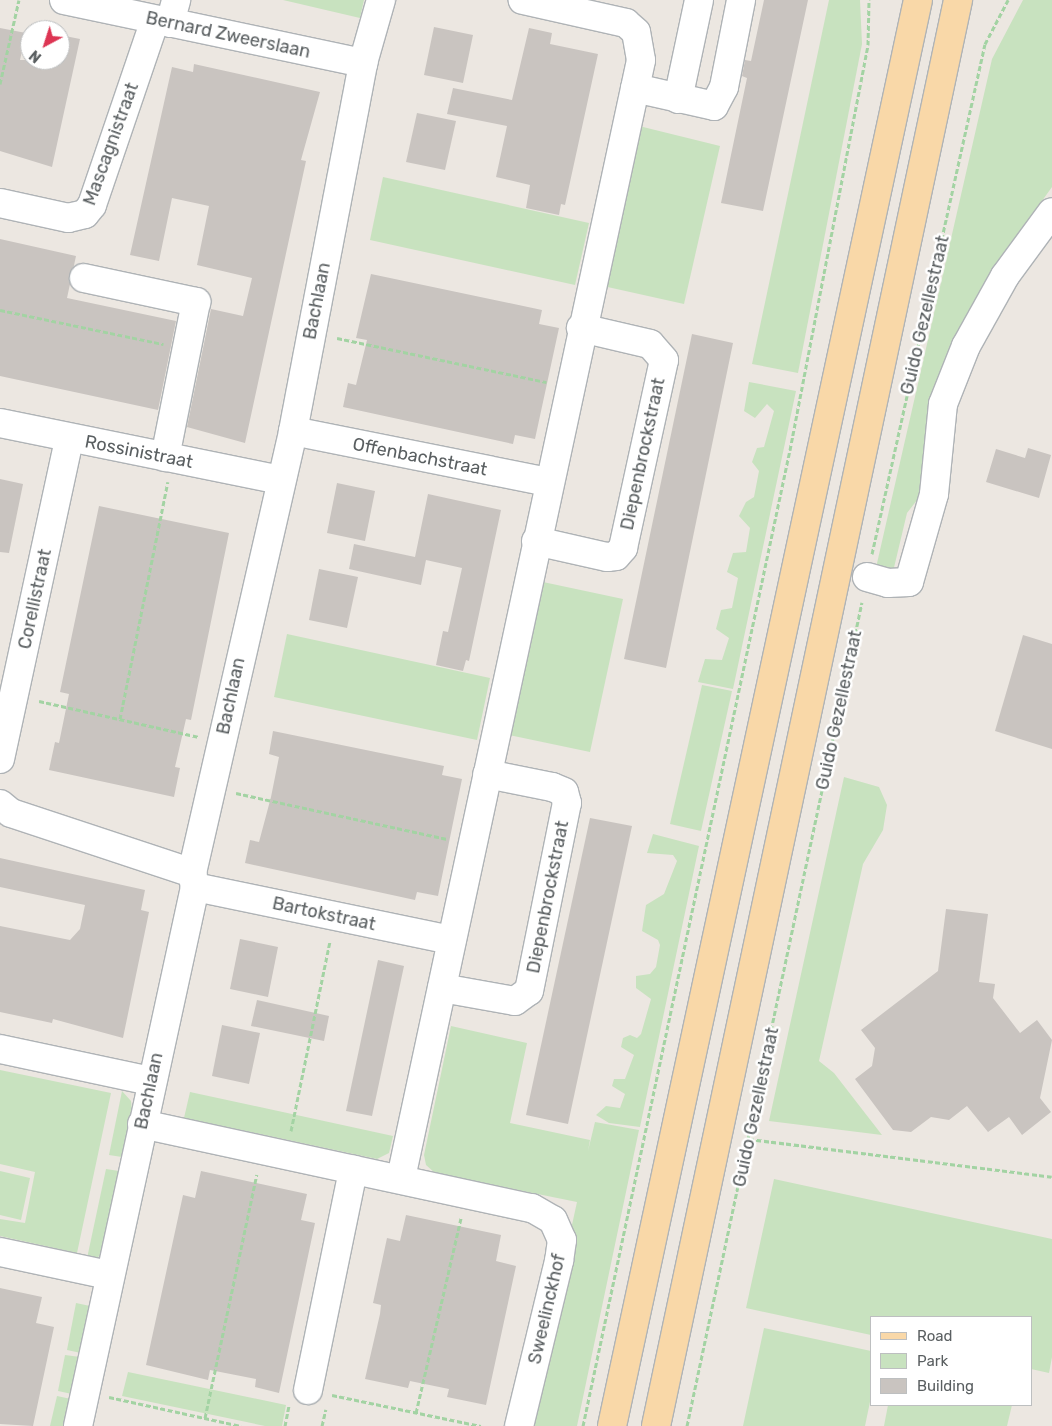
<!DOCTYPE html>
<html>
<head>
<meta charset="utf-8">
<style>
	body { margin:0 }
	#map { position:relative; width:1052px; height:1426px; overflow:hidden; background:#ece7e1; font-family:Rubik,sans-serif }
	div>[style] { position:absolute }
	.green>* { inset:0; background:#c8e2bf }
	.building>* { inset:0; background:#c9c4c0 }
	.path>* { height:3px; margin-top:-1.5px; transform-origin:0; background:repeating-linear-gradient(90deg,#a3d3a3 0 5px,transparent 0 7.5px) }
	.roads { filter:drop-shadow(1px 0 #afb3b6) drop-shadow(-1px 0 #afb3b6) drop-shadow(0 1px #afb3b6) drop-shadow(0 -1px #afb3b6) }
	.minor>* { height:28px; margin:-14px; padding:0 14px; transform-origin:14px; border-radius:14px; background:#fff }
	.major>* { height:28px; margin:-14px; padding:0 14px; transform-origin:14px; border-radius:14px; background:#f9d8a8 }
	span { translate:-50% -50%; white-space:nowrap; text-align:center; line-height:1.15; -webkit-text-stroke:5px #fff; paint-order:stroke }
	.street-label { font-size:18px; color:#5a5f61 }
	.legend { position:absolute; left:870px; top:1316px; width:162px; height:90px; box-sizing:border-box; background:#fff; border:1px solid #bdbfc0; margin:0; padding:6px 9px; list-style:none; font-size:15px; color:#5a5f61 }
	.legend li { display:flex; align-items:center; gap:10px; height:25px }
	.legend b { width:25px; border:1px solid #bdbfc0 }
	.north { position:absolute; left:20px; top:20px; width:50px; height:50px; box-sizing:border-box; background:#fff; border:1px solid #bdbfc0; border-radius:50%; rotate:220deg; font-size:14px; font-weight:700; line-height:20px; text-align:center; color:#5a5f61 }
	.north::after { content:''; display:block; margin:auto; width:18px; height:22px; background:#dd3553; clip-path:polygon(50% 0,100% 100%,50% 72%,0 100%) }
</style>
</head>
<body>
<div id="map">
	<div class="green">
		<div style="clip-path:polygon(283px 0,364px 0,360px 18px)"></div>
		<div style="clip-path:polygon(829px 0,860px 0,862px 44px,798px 373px,752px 364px)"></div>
		<div style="clip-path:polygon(1023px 0,1052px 0,1052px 187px,1003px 255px,961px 331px,921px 495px,907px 513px,892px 576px,875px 572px,992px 59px)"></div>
		<div style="clip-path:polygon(639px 126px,720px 146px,684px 304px,603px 286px)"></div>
		<div style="clip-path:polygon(383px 177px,589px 223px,575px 285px,370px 240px)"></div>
		<div style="clip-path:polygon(749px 382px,796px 391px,733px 689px,698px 682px,705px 659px,722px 660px,729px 638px,716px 629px,721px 610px,732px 608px,738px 578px,727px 572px,733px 553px,746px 552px,750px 528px,739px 516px,746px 502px,754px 497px,759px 471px,752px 462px,757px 448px,764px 447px,774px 411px,767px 404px,755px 418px,744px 411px)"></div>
		<div style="clip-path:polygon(543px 582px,623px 599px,590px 752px,509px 735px)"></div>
		<div style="clip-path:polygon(287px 634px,490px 678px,477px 740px,274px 697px)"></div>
		<div style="clip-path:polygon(702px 685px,732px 691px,701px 831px,670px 824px)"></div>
		<div style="clip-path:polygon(844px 777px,879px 787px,887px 805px,883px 830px,863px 864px,819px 1061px,834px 1073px,882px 1135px,769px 1121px)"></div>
		<div style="clip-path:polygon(653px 834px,699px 846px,640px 1127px,609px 1123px,596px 1115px,606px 1106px,620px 1108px,625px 1094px,612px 1086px,614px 1079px,625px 1079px,634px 1055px,621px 1047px,623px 1038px,630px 1035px,637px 1038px,641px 1034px,651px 999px,636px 988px,636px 976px,650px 974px,656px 967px,660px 945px,658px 940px,642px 931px,646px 905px,664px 894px,677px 861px,673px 855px,647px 853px)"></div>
		<div style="clip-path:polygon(451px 1026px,527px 1043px,510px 1123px,590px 1140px,588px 1151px,595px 1122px,639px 1130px,577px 1426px,528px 1426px,577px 1202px,435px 1173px,426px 1165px,424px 1155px)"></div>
		<div style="clip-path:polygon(0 1070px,111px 1093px,77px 1253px,0 1236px,0 1219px,25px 1223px,35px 1172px,0 1164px)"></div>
		<div style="clip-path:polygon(122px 1091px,131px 1101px,132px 1110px,122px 1157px,109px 1155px)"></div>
		<div style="clip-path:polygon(190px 1092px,393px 1136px,389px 1153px,377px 1159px,184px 1118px)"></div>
		<div style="clip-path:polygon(106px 1169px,119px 1171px,102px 1252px,96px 1260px,86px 1263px)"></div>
		<div style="clip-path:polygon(0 1171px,30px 1178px,21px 1220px,0 1215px)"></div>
		<div style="clip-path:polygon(774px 1179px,1052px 1239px,1052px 1357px,1049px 1373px,1031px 1369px,1031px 1317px,871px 1317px,871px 1335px,746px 1308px)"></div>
		<div style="clip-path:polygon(76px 1303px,90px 1306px,81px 1353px,67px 1350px)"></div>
		<div style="clip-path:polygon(764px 1328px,871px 1351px,871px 1397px,865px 1426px,743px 1426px)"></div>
		<div style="clip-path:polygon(65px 1355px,80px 1357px,72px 1394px,58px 1391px)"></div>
		<div style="clip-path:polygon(128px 1372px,286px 1405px,282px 1426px,265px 1426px,122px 1396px)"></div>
		<div style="clip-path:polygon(57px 1396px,71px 1399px,65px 1426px,50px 1426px)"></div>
		<div style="clip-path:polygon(888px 1405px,1012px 1405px,1007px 1426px,884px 1426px)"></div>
	</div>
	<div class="building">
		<div style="clip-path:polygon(764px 0,808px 0,763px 211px,721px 203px,747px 78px,742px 76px,745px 60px,751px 61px)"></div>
		<div style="clip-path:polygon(434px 27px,473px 35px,463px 83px,424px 75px)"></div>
		<div style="clip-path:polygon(0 28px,26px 33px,20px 60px,60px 60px,60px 35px,80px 39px,52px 167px,0 151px)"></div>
		<div style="clip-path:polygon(529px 28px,552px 33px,550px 44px,598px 54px,565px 205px,561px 204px,559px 215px,526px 208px,530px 185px,496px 177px,507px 126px,447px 114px,453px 88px,512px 100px)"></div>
		<div style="clip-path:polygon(194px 64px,320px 92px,301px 160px,306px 161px,245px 443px,187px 427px,211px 309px,243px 316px,252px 278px,197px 265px,209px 206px,172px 198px,159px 261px,130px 255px,172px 67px,193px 72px)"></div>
		<div style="clip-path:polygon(417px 113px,456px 121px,445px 170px,406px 162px)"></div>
		<div style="clip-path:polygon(0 239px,76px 256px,67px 298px,176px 321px,158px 410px,0 376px)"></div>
		<div style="clip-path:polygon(371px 274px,542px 310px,539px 324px,559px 328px,535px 439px,515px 435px,513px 444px,343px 407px,348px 383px,356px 385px,367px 340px,356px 338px)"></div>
		<div style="clip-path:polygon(692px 334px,733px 343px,666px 668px,624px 659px)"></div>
		<div style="clip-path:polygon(1028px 448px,1051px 455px,1039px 498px,986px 482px,996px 449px,1025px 458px)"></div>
		<div style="clip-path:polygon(0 479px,23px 484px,9px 553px,0 552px)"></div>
		<div style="clip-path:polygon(337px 483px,375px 491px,365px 541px,327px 533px)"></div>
		<div style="clip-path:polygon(428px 494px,501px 510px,469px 661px,466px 660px,463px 671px,436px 665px,443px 631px,448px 632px,462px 568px,426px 560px,421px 585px,349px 569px,354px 544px,415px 557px)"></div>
		<div style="clip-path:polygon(99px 506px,229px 533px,191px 720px,186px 719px,175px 767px,180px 768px,174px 797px,49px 770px,55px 742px,59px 743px,69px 694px,60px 692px)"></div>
		<div style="clip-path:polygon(319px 569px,358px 577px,347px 628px,309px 620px)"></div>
		<div style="clip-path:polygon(1023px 635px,1052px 644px,1052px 749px,995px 731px)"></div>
		<div style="clip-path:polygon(273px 731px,444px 766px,442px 775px,462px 779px,438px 896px,417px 892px,415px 900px,245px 863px,250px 840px,259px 842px,271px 797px,279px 757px,269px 754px)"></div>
		<div style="clip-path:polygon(590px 818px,632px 826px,568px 1124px,526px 1115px)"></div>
		<div style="clip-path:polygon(0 858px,145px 890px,141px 910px,149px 912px,123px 1038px,53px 1019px,52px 1023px,0 1012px,0 926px,70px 940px,80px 929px,85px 905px,0 887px)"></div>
		<div style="clip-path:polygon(946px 909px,988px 914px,979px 982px,995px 984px,993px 998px,1020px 1033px,1037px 1020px,1052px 1040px,1040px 1098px,1051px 1112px,1022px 1135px,1009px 1117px,988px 1132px,967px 1106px,949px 1120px,931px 1117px,911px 1132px,893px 1130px,855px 1079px,872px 1066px,875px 1048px,861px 1030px,938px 971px)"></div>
		<div style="clip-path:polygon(240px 939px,278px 947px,268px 997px,230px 989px)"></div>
		<div style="clip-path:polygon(378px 960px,404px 966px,372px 1116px,346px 1111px)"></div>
		<div style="clip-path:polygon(257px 1000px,329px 1016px,324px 1041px,251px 1026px)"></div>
		<div style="clip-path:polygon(222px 1025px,260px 1033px,249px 1084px,212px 1076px)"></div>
		<div style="clip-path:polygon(201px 1171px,307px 1194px,301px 1220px,315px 1223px,279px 1393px,255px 1387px,256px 1379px,210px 1370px,208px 1380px,146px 1365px,183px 1195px,195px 1198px)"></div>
		<div style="clip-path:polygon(406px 1215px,501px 1235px,496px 1261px,516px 1266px,486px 1405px,447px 1397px,449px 1389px,410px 1381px,408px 1388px,365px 1379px,380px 1314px,381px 1305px,373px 1303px,387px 1238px,400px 1241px)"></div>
		<div style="clip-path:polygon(0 1288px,42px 1297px,36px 1323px,54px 1327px,33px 1426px,0 1424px)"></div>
	</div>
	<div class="path">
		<div style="left:0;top:84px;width:86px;rotate:-77.3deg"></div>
		<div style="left:0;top:310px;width:167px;rotate:11.8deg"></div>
		<div style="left:337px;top:338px;width:214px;rotate:11.9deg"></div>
		<div style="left:872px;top:554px;width:522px;rotate:-77.51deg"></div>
		<div style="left:985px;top:44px;width:50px;rotate:-62.4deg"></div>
		<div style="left:39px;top:701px;width:164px;rotate:12.7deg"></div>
		<div style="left:120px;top:719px;width:242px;rotate:-78.6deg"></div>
		<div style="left:236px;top:793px;width:216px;rotate:12.3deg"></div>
		<div style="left:291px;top:1131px;width:194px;rotate:-78.4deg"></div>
		<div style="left:749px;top:1139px;width:305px;rotate:7.1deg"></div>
		<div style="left:332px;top:1395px;width:152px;rotate:11.8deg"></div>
		<div style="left:109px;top:1397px;width:135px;rotate:12.4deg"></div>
		<div style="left:416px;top:1413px;width:200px;rotate:-77deg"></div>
		<div style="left:205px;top:1418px;width:249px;rotate:-78deg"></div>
		<div style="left:285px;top:1426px;width:21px;rotate:-79deg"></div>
		<div style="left:322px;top:1426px;width:17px;rotate:-77deg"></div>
		<div style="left:583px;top:1426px;width:998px;rotate:-78.03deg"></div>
		<div style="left:790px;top:450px;width:412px;rotate:-79.1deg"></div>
		<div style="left:868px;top:45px;width:45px;rotate:-88.7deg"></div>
		<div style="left:687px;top:1426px;width:842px;rotate:-78.01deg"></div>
	</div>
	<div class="roads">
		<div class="minor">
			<div style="left:64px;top:0;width:306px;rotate:11.9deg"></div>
			<div style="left:170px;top:23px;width:24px;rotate:-75deg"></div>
			<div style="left:635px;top:88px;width:81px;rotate:12.8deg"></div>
			<div style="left:714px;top:106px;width:21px;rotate:-62deg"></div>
			<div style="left:724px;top:87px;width:89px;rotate:-78.9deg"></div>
			<div style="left:678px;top:99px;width:101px;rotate:-78deg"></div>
			<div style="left:0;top:203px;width:70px;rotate:12.4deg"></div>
			<div style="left:68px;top:218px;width:17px;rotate:-13deg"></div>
			<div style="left:85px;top:214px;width:11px;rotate:-52deg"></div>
			<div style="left:92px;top:205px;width:195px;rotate:-71.2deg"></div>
			<div style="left:84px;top:278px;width:115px;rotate:12.1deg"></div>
			<div style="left:196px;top:302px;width:158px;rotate:101.3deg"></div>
			<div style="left:0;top:423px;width:285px;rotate:11.5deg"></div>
			<div style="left:293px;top:431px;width:260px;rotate:11.3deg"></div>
			<div style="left:536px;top:541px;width:73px;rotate:12.7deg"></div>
			<div style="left:607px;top:557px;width:9px;rotate:-6deg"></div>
			<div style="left:616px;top:556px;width:11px;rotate:-49deg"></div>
			<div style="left:623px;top:548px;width:192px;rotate:-77.7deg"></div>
			<div style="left:664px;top:360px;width:21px;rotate:-131deg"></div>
			<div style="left:650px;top:344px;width:71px;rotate:-166.9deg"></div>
			<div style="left:867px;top:577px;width:22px;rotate:16deg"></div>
			<div style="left:888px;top:583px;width:21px;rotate:-3deg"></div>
			<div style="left:909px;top:582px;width:91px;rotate:-74.1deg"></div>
			<div style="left:934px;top:494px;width:90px;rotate:-84.3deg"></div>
			<div style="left:943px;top:404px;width:62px;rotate:-68.4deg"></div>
			<div style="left:966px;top:346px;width:80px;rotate:-60.9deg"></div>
			<div style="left:1005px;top:276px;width:79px;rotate:-53.7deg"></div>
			<div style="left:0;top:759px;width:327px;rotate:-77.8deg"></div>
			<div style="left:0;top:804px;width:14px;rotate:39deg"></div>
			<div style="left:11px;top:813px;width:191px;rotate:18.3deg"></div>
			<div style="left:195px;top:887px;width:262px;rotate:11.7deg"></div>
			<div style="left:442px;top:988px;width:74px;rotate:10.1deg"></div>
			<div style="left:515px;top:1001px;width:17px;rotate:-36deg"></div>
			<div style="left:529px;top:991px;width:192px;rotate:-78.6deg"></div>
			<div style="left:567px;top:803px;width:11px;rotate:-105deg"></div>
			<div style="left:564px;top:792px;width:13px;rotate:-157deg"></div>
			<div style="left:552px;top:787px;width:66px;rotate:-168.7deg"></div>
			<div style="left:0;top:1049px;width:153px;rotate:12deg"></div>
			<div style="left:142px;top:1124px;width:399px;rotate:12.2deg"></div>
			<div style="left:532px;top:1208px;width:24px;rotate:30deg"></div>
			<div style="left:553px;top:1220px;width:22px;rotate:66deg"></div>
			<div style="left:562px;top:1240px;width:21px;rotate:98deg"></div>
			<div style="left:559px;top:1261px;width:170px;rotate:103.6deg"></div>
			<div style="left:401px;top:1178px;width:1143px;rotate:-77.88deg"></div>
			<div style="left:641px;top:60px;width:28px;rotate:-100deg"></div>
			<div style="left:636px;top:32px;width:13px;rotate:-138deg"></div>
			<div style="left:626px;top:23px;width:106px;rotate:-167.4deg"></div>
			<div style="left:0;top:1252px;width:110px;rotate:12deg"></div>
			<div style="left:308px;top:1390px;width:225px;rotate:-78.4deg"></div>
			<div style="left:78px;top:1426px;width:552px;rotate:-77.75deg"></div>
			<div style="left:195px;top:887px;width:14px;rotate:-102deg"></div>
			<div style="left:192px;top:873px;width:453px;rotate:-77.1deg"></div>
			<div style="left:293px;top:431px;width:375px;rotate:-79.2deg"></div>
			<div style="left:363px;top:63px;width:66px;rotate:-74.1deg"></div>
		</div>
		<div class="major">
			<div style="left:612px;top:1426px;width:1458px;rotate:-77.89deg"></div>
			<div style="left:656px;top:1426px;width:1458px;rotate:-78.04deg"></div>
		</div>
	</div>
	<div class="street-label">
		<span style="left:228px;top:35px;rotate:12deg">Bernard Zweerslaan</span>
		<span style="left:111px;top:144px;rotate:-70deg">Mascagnistraat</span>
		<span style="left:317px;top:301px;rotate:-79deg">Bachlaan</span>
		<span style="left:925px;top:315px;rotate:-77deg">Guido Gezellestraat</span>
		<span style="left:139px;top:452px;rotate:11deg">Rossinistraat</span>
		<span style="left:643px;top:454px;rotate:-78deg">Diepenbrockstraat</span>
		<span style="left:420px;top:457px;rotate:11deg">Offenbachstraat</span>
		<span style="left:35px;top:599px;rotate:-78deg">Corellistraat</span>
		<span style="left:231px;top:696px;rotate:-78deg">Bachlaan</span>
		<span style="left:839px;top:710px;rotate:-78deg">Guido Gezellestraat</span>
		<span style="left:548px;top:897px;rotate:-79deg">Diepenbrockstraat</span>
		<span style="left:324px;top:914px;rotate:12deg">Bartokstraat</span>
		<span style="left:149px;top:1091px;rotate:-78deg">Bachlaan</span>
		<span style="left:756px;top:1107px;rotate:-78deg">Guido Gezellestraat</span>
		<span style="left:547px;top:1309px;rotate:-77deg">Sweelinckhof</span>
	</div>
	<ul class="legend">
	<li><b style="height:6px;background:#f9d8a8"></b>Road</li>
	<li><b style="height:14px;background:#c8e2bf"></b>Park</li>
	<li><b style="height:14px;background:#c9c4c0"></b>Building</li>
	</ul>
	<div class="north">N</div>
</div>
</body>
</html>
